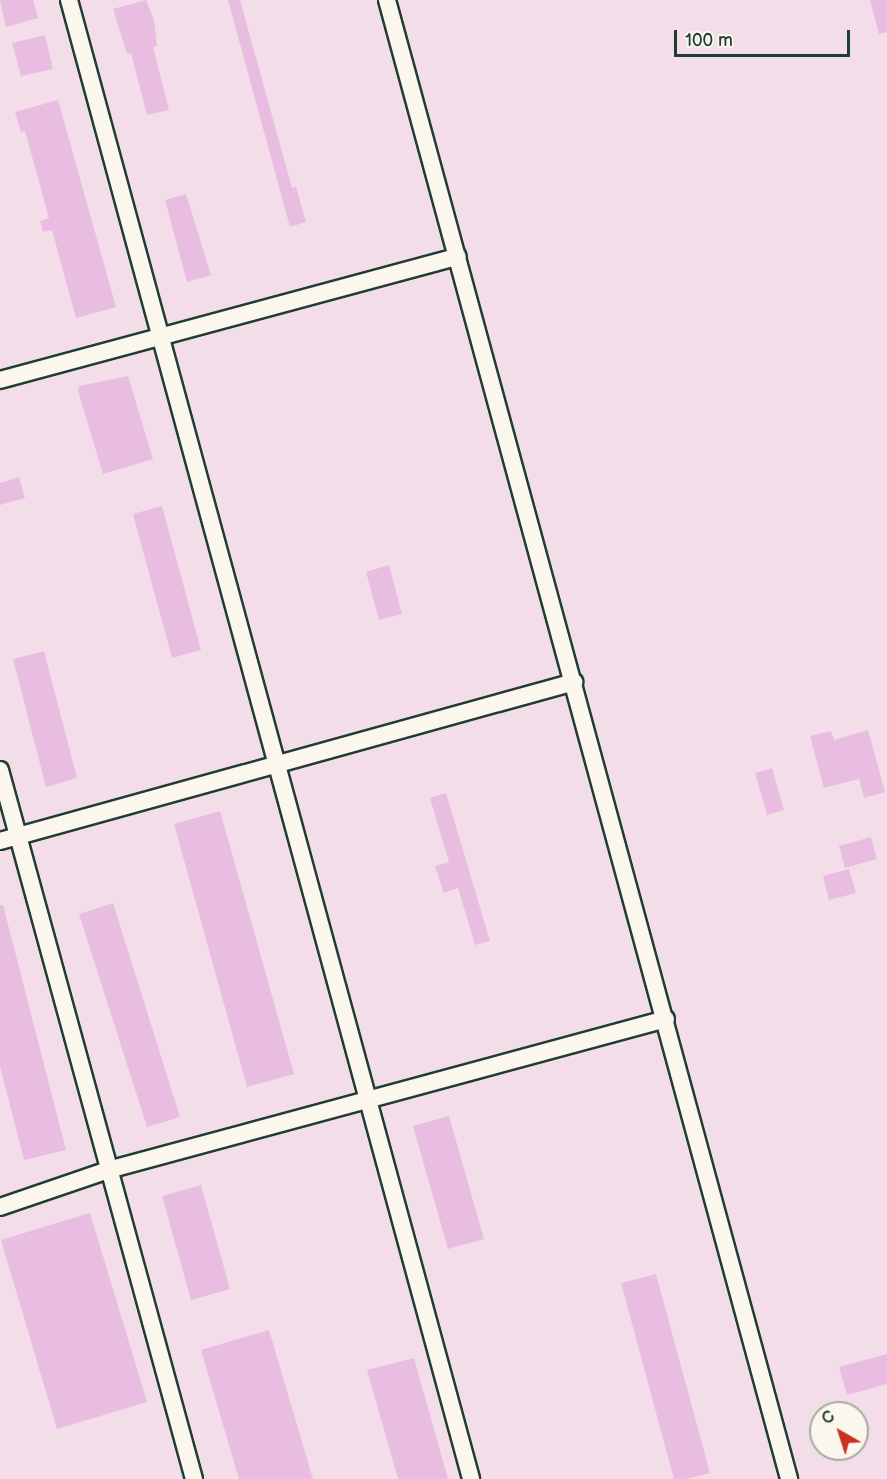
<!DOCTYPE html>
<html>
<head>
<meta charset="utf-8">
<style>
	body { margin:0 }
	#map { position:relative; width:887px; height:1479px; overflow:hidden; background:#f7ebea; font-family:"Balsamiq Sans",sans-serif }
	div>[style] { position:absolute }
	.built>* { inset:0; background:#f3dde8 }
	.building>* { inset:0; background:#e9bde2 }
	.roads { filter:drop-shadow(2px 0 #1f3d34) drop-shadow(-2px 0 #1f3d34) drop-shadow(0 2px #1f3d34) drop-shadow(0 -2px #1f3d34) }
	.minor>* { height:16px; margin:-8px; padding:0 8px; transform-origin:8px; border-radius:8px; background:#fbf7ec }
	span { translate:-50% -50%; white-space:nowrap; text-align:center; line-height:1.15; -webkit-text-stroke:4.5px #fbf7ec; paint-order:stroke }
	.north { position:absolute; left:809px; top:1401px; width:60px; height:60px; box-sizing:border-box; background:#fbf7ec; border:2px solid #a3ada2; border-radius:50%; rotate:321deg; font-size:16px; font-weight:700; line-height:24px; text-align:center; color:#1f3d34 }
	.north::after { content:''; display:block; margin:auto; width:21px; height:27px; background:#c8321e; clip-path:polygon(50% 0,100% 100%,50% 72%,0 100%) }
	.scale { position:absolute; left:674px; top:30px; width:176px; height:27px; box-sizing:border-box; border:3px solid #1f3d34; border-top:0; padding-left:8px; font-size:18px; line-height:21px; white-space:nowrap; color:#1f3d34; -webkit-text-stroke:4px #fbf7ec; paint-order:stroke }
</style>
</head>
<body>
<div id="map">
	<div class="built">
		<div style="clip-path:polygon(evenodd,0 0,887px 0,887px 1479px,0 1479px,0 0,821px 1413px,857px 1413px,857px 1449px,821px 1449px,821px 1413px)"></div>
	</div>
	<div class="building">
		<div style="clip-path:polygon(0 0,33px 0,38px 18px,6px 27px)"></div>
		<div style="clip-path:polygon(146px 0,154px 20px,157px 46px,153px 47px,169px 110px,147px 115px,131px 53px,127px 54px,113px 9px)"></div>
		<div style="clip-path:polygon(228px 0,240px 0,292px 188px,296px 187px,306px 222px,290px 227px)"></div>
		<div style="clip-path:polygon(870px 0,887px 0,887px 32px,879px 34px)"></div>
		<div style="clip-path:polygon(45px 35px,53px 69px,21px 76px,12px 43px)"></div>
		<div style="clip-path:polygon(58px 100px,116px 307px,76px 318px,52px 230px,43px 232px,40px 221px,49px 218px,25px 131px,21px 132px,15px 112px)"></div>
		<div style="clip-path:polygon(186px 194px,211px 275px,187px 282px,165px 200px)"></div>
		<div style="clip-path:polygon(128px 376px,153px 459px,103px 474px,78px 391px,79px 386px)"></div>
		<div style="clip-path:polygon(19px 477px,25px 498px,0 505px,0 483px)"></div>
		<div style="clip-path:polygon(162px 506px,201px 650px,172px 658px,133px 514px)"></div>
		<div style="clip-path:polygon(389px 565px,402px 614px,379px 620px,366px 572px)"></div>
		<div style="clip-path:polygon(44px 651px,77px 778px,46px 787px,13px 659px)"></div>
		<div style="clip-path:polygon(868px 730px,885px 792px,864px 798px,859px 779px,824px 788px,810px 736px,831px 731px,834px 740px)"></div>
		<div style="clip-path:polygon(772px 768px,784px 810px,767px 815px,755px 773px)"></div>
		<div style="clip-path:polygon(446px 793px,490px 941px,475px 945px,458px 888px,444px 893px,435px 866px,449px 862px,430px 798px)"></div>
		<div style="clip-path:polygon(220px 811px,294px 1074px,247px 1087px,174px 824px)"></div>
		<div style="clip-path:polygon(871px 837px,877px 859px,845px 868px,839px 846px)"></div>
		<div style="clip-path:polygon(849px 869px,856px 893px,829px 900px,823px 876px)"></div>
		<div style="clip-path:polygon(113px 903px,180px 1117px,147px 1127px,79px 914px)"></div>
		<div style="clip-path:polygon(0 905px,3px 905px,66px 1150px,24px 1160px,0 1066px)"></div>
		<div style="clip-path:polygon(449px 1116px,484px 1239px,448px 1249px,413px 1126px)"></div>
		<div style="clip-path:polygon(201px 1185px,230px 1289px,191px 1300px,162px 1196px)"></div>
		<div style="clip-path:polygon(90px 1213px,147px 1402px,57px 1429px,1px 1240px)"></div>
		<div style="clip-path:polygon(656px 1274px,710px 1473px,687px 1479px,674px 1479px,621px 1283px)"></div>
		<div style="clip-path:polygon(269px 1330px,313px 1479px,239px 1479px,201px 1350px)"></div>
		<div style="clip-path:polygon(887px 1354px,887px 1384px,847px 1395px,839px 1367px)"></div>
		<div style="clip-path:polygon(414px 1358px,448px 1479px,398px 1479px,367px 1370px)"></div>
	</div>
	<div class="roads">
		<div class="minor">
			<div style="left:69px;top:0;width:1533px;rotate:74.79deg"></div>
			<div style="left:387px;top:0;width:1533px;rotate:74.79deg"></div>
			<div style="left:0;top:380px;width:474px;rotate:-15.1deg"></div>
			<div style="left:0;top:770px;width:735px;rotate:74.7deg"></div>
			<div style="left:0;top:841px;width:596px;rotate:-15.48deg"></div>
			<div style="left:0;top:1207px;width:114px;rotate:-18.9deg"></div>
			<div style="left:108px;top:1170px;width:578px;rotate:-15.14deg"></div>
		</div>
	</div>
	<div class="north">С</div>
	<div class="scale">100 m</div>
</div>
</body>
</html>
